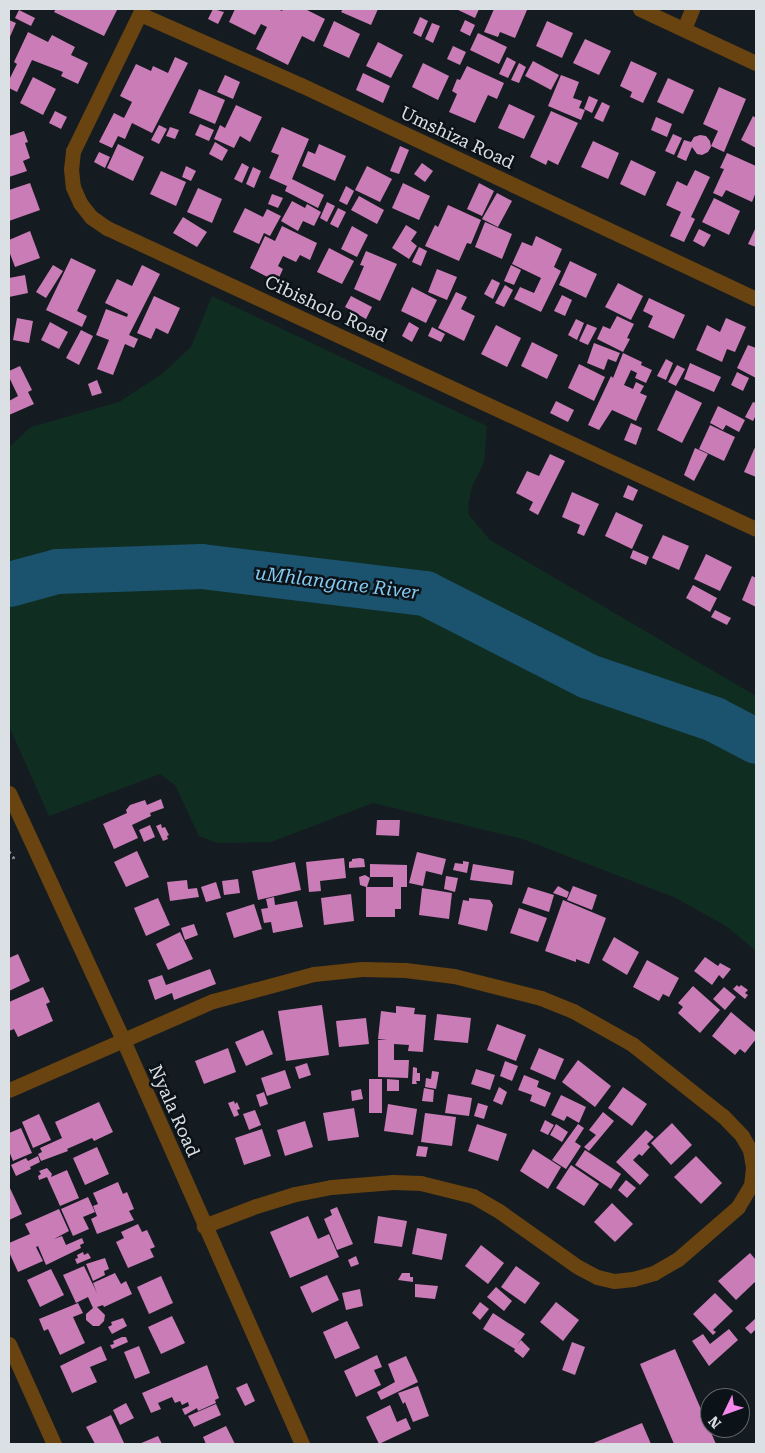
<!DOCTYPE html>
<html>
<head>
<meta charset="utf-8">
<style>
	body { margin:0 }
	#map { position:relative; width:765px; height:1453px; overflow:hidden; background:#151c21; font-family:"Roboto Serif",serif }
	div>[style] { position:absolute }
	.green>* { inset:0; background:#102d21 }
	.river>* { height:45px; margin:-22.5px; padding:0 22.5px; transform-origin:22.5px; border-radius:22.5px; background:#1b526e }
	.building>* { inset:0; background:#ca7cb7 }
	.path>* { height:3px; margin-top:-1.5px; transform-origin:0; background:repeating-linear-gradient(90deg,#7e8489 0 2.5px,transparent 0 6.5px) }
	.minor>* { height:15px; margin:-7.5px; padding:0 7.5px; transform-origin:7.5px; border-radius:7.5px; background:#694310 }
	span { translate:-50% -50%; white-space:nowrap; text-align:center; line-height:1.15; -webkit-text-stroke:5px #0c1318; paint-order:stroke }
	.street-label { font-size:18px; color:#dbe0e4 }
	.water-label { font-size:19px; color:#84caf2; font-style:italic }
	.frame { position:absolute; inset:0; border:10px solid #dbe0e4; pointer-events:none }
	.north { position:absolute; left:700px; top:1388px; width:50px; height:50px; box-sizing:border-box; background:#0c1318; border:1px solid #5f656a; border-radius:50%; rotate:228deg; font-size:14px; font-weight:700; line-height:20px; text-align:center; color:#dbe0e4 }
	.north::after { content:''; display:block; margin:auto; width:18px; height:22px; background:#f788eb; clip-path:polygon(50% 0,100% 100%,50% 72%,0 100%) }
</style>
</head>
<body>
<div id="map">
	<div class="green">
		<div style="clip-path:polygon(212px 296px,487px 426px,484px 462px,472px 487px,468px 506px,469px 515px,490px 540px,756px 696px,756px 951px,726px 926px,676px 898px,523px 839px,373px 803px,271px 842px,217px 843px,199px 836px,175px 785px,160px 774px,49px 816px,9px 726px,9px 447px,31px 427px,119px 402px,162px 374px,191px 347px)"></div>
	</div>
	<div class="river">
		<div style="left:9px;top:584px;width:50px;rotate:-15.2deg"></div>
		<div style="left:57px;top:571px;width:144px;rotate:-2deg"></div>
		<div style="left:201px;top:566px;width:226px;rotate:6.9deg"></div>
		<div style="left:425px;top:593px;width:183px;rotate:27deg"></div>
		<div style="left:588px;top:676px;width:133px;rotate:18.8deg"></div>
		<div style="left:714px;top:719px;width:47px;rotate:27.6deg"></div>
	</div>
	<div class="building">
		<div style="clip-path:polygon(56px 9px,115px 9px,117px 10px,104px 36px,54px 12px)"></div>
		<div style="clip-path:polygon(213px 9px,224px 12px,218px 24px,208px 19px)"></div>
		<div style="clip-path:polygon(235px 9px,278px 9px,282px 11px,283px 9px,305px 9px,325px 19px,314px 42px,302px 36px,288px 65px,256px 49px,267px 27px,261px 24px,255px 35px,229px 22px)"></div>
		<div style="clip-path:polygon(343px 9px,378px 9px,371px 25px,341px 12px)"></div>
		<div style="clip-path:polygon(456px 9px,479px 9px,475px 18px)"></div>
		<div style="clip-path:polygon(494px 9px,527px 10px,515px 38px,500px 32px,498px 37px,484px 32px)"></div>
		<div style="clip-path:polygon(19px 10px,35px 18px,31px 26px,15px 18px)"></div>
		<div style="clip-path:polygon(420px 17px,428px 21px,421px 37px,413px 33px)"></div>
		<div style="clip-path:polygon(9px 20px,16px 23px,9px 39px)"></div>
		<div style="clip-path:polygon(465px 20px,475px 25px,470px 36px,460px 31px)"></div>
		<div style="clip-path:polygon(334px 21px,360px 34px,349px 58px,323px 46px)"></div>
		<div style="clip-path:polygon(547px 21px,573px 33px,562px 58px,536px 46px)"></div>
		<div style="clip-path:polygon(432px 23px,440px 26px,433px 43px,425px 39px)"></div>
		<div style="clip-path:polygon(28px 32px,48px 42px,52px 35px,75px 47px,71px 55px,88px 63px,78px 84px,61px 76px,63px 72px,32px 60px,17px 92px,9px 88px,9px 80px,17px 64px,14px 62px)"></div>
		<div style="clip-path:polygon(478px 33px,507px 47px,499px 64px,470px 50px)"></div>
		<div style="clip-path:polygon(585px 39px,611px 51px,599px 75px,573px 63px)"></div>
		<div style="clip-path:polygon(378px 42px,403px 55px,391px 78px,366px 66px)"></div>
		<div style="clip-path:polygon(453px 46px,466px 52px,460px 65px,447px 59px)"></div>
		<div style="clip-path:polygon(175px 57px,188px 63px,152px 133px,132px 123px,125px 139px,118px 136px,112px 148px,99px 142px,114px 113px,124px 118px,132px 102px,120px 96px,136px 64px,151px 71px,153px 66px,168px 73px)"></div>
		<div style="clip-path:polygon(507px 57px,516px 62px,508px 78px,499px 74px)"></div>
		<div style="clip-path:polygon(533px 61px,559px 75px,551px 90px,525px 76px)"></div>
		<div style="clip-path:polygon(631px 61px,657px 73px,643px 103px,630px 97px,632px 92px,620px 86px)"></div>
		<div style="clip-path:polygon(423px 63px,449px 76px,438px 100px,412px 87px)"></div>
		<div style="clip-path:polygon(519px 63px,526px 67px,519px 83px,511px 80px)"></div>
		<div style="clip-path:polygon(467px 66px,504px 83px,497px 99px,488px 95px,475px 123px,449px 112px,457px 94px,452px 91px,457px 79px,460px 80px)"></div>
		<div style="clip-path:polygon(363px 73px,390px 86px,383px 103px,356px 90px)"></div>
		<div style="clip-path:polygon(225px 75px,240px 82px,233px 99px,217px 92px)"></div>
		<div style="clip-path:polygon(561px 75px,579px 82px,573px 98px,582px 101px,579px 108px,585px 110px,581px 120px,548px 106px)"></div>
		<div style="clip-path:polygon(33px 77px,56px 89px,43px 115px,20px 103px)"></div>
		<div style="clip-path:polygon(668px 78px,694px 90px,683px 114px,657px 102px)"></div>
		<div style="clip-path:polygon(719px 87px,746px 99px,724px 152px,711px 146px,718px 131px,703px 124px)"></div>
		<div style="clip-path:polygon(199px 89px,225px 100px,215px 124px,189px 113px)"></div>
		<div style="clip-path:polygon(589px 96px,598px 100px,592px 113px,584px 109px)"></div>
		<div style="clip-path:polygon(602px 102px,610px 106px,603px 122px,594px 118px)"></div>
		<div style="clip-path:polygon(509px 104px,535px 116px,524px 139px,498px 128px)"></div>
		<div style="clip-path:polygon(236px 105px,262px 117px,250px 142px,240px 136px,234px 148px,214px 139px,220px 125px,225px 128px)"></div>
		<div style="clip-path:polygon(55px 111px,67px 117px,61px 129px,49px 123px)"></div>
		<div style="clip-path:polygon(551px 111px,578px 123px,558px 165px,548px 160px,546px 165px,530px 157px)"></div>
		<div style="clip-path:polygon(753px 116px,756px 118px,756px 148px,741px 140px)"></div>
		<div style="clip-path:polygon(656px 117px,672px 124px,667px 137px,651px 130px)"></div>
		<div style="clip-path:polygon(200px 124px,214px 130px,209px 141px,195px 135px)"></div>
		<div style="clip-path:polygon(159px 125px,167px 129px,159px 144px,151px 140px)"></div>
		<div style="clip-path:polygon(170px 127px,179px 130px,175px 139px,166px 136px)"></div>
		<div style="clip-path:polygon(282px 127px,309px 139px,292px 179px,324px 195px,318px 208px,285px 191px,287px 186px,269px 178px,279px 155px,271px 152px)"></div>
		<div style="clip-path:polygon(24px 131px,28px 142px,25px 143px,30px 158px,23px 161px,27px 171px,9px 177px,9px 136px)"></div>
		<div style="clip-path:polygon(673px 134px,682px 138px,674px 155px,665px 151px)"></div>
		<div style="clip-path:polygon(700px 135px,706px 136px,710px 141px,711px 147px,708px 152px,702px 155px,697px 154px,692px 147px,686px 161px,677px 157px,684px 140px,691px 142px,694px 137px)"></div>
		<div style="clip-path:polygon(593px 141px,619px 153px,608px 179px,581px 167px)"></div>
		<div style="clip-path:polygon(215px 142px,228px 150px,222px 161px,209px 154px)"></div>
		<div style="clip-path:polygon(118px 144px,144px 157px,133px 181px,107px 168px)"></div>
		<div style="clip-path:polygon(319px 144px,346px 156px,335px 181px,302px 166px,308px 151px,315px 154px)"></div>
		<div style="clip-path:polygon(400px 146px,409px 150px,399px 174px,390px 171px)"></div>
		<div style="clip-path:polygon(99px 152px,110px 157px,105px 168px,94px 162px)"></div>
		<div style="clip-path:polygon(727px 153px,756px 166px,756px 192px,752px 202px,726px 190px,722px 197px,713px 193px,724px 169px,720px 168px)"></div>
		<div style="clip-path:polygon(631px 160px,656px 172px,645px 196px,620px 184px)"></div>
		<div style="clip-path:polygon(242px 163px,249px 167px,242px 183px,234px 179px)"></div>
		<div style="clip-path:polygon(422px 163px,433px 171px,425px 182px,414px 174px)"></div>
		<div style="clip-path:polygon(186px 166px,196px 171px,191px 181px,182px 177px)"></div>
		<div style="clip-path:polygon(367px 166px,392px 179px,380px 202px,355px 190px)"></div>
		<div style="clip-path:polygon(253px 167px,261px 171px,254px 188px,246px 184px)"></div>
		<div style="clip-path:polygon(695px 170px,710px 177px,691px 217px,695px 219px,684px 242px,670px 236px,681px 212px,666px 205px,677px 181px,687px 186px)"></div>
		<div style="clip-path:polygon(161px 171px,186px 182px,176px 206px,150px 194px)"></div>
		<div style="clip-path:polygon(30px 183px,40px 210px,9px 221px,9px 190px)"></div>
		<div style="clip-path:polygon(403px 183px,430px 196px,419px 220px,392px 208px)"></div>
		<div style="clip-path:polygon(479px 183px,494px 191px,482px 216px,467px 209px)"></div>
		<div style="clip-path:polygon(346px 186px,354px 191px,347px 205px,339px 201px)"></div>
		<div style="clip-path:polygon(198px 188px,222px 199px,212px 223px,187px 212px)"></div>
		<div style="clip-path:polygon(497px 193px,512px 201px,498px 227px,482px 219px)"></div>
		<div style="clip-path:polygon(272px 194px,283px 198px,278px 208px,268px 204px)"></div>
		<div style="clip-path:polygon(359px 196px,384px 210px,377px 224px,351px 210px)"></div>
		<div style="clip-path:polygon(714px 198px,740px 211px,729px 235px,702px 222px)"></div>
		<div style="clip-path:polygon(292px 201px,305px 208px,307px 204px,321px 212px,314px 226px,303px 221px,298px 231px,281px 221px)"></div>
		<div style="clip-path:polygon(327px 202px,335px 206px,327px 222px,320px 218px)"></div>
		<div style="clip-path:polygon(448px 205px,481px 220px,471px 244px,467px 243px,459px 261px,425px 246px,435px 225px,438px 227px)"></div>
		<div style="clip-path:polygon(245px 208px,263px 217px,267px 209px,281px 216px,270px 236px,264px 233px,259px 244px,233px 232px)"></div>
		<div style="clip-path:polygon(338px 208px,346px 212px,338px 228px,330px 224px)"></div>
		<div style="clip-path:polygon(183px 217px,207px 232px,197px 247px,173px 233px)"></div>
		<div style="clip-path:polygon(485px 222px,512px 234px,502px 259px,475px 247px)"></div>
		<div style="clip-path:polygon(406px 225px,417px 232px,411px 241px,417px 246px,409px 259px,392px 248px)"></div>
		<div style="clip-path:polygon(282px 226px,317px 243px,310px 260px,300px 255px,296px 262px,283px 256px,278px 266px,283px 269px,277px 282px,250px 268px,265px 236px,275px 241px)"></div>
		<div style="clip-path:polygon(352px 226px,368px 235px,357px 257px,341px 249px)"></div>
		<div style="clip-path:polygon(756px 227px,756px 247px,748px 244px)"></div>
		<div style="clip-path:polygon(699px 229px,711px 235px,704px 247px,693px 241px)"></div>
		<div style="clip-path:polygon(30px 231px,40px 258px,15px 267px,9px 251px,9px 240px)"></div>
		<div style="clip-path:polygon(536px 236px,562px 249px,554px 267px,561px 271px,541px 312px,514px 299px,520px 287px,534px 293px,541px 278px,512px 264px,522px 242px,532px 246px)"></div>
		<div style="clip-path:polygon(419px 247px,427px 251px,421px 266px,412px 262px)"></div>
		<div style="clip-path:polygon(329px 248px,354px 261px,342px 284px,317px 272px)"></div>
		<div style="clip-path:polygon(366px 251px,397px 264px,380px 301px,354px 289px,364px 266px,360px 265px)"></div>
		<div style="clip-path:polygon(71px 258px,96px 270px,77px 311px,87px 316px,82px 327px,46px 310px)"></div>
		<div style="clip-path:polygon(570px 261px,597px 274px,586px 298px,559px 285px)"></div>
		<div style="clip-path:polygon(53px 265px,63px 271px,46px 298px,36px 292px)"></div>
		<div style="clip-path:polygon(142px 265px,160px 274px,129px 335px,138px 339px,134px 348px,125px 344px,113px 375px,97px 369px,109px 340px,96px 335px,106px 309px,127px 317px,128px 314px,105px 303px,117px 279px,132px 286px)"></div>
		<div style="clip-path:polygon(511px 265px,521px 270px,514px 285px,504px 281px)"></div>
		<div style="clip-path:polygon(437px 269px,457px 277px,447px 300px,428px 292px)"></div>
		<div style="clip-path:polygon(25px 275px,28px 293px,9px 297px,9px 278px)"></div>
		<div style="clip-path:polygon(492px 279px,500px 283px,493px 299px,484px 294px)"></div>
		<div style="clip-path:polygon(618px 283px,643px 296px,631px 320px,605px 307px)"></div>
		<div style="clip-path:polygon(505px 285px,513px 290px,504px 307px,495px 303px)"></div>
		<div style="clip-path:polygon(412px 287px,437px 300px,426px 323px,401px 311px)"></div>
		<div style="clip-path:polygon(456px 292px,467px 297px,461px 309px,475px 316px,464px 341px,438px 328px)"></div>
		<div style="clip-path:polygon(562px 295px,572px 300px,565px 316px,554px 311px)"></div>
		<div style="clip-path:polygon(154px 296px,180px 308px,168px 334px,156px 328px,151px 339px,137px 333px)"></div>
		<div style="clip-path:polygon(351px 296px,372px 307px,366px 319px,345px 307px)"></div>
		<div style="clip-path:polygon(649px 298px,685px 315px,674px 339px,648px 327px,653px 316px,643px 311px)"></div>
		<div style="clip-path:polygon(617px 316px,634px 324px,627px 338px,630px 339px,623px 352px,597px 339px,603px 326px,610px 329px)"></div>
		<div style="clip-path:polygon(17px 318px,33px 321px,29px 343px,13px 340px)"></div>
		<div style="clip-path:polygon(726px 318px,746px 327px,735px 352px,727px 349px,722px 362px,696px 350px,707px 325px,720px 332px)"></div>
		<div style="clip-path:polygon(576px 319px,584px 323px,577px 340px,568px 335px)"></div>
		<div style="clip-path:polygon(50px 322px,68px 332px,59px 349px,41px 340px)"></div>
		<div style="clip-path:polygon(409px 322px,419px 328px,412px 342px,402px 336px)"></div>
		<div style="clip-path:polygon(587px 324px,597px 328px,588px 345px,579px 341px)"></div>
		<div style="clip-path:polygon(496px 325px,521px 338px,507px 367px,481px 354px)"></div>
		<div style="clip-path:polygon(432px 327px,445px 334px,441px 342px,428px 336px)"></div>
		<div style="clip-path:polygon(81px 330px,93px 336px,79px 365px,66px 358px)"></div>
		<div style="clip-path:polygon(532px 342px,558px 355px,547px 379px,521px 366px)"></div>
		<div style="clip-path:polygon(594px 343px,620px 353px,616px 362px,608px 359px,604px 370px,587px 363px)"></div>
		<div style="clip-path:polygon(748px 345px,756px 348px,756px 378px,737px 368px)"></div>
		<div style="clip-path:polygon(623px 353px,642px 362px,641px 365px,652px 370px,646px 383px,635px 378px,637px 373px,631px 370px,624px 385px,633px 389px,636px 382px,644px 386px,640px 393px,647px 396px,636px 421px,612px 410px,599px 430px,588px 425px,611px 376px,613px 378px)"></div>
		<div style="clip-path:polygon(666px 359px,673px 363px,666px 380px,657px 376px)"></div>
		<div style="clip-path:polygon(690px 363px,721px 377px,714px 392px,684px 379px)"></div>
		<div style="clip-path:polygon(579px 364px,605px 377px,594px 401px,568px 388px)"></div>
		<div style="clip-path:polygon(677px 365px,685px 369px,676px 386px,668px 382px)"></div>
		<div style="clip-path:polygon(20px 366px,32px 390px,28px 392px,34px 404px,9px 415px,9px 401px,18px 396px,9px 377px,9px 371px)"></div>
		<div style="clip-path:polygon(737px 372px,749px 378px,743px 391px,731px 385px)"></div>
		<div style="clip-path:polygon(97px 380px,102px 393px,92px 396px,88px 384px)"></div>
		<div style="clip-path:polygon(676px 390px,702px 403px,682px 443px,657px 430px)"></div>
		<div style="clip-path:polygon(556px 401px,574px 410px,568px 422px,550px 413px)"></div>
		<div style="clip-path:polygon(753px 402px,756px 403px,756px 415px,753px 421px,745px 417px)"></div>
		<div style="clip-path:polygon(718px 406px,745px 420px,739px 432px,726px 425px,723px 430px,710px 423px)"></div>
		<div style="clip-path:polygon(631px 423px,642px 428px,636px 445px,624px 440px)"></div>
		<div style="clip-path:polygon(710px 425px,735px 437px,724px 461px,699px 449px)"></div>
		<div style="clip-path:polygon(756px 445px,756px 477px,744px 472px)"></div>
		<div style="clip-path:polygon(695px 448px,708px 454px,694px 481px,684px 475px)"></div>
		<div style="clip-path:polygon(550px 454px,565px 461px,538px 515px,529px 510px,533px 502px,516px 493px,527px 471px,539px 476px)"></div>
		<div style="clip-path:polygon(628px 485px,638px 490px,633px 501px,623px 497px)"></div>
		<div style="clip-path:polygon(572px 492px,599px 504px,584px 536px,577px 533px,580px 525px,562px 517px)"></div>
		<div style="clip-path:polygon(616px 512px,643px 525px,632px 549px,605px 536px)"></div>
		<div style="clip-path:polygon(663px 535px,689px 546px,679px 570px,652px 558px)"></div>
		<div style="clip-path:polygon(633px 550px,649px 557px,646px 565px,630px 558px)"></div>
		<div style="clip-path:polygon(706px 554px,732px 567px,720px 591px,694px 579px)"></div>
		<div style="clip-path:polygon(752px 576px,756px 578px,756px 607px,742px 600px)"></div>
		<div style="clip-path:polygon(693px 585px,717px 598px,710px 612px,686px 598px)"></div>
		<div style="clip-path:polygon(715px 610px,731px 618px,727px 625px,711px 617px)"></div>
		<div style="clip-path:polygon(161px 799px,164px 808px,150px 813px,151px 816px,132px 825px,138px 838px,114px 849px,103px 824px,127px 813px,126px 810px,130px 805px,145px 800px,147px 805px)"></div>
		<div style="clip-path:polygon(377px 820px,400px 820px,399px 836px,376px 835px)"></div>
		<div style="clip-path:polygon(161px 824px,162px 828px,165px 827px,169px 835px,167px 836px,168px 839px,163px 841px,156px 826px)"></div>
		<div style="clip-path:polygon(150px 825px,155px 837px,144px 842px,139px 830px)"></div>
		<div style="clip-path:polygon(137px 851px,149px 877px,126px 887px,114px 862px)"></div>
		<div style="clip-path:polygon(417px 852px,446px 859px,442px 875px,426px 871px,423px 886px,409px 883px)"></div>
		<div style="clip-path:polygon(344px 858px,346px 878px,320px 881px,321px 891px,309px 892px,306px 862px)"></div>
		<div style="clip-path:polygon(360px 858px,364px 859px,365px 867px,349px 868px,349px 862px,352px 861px,352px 859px)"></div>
		<div style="clip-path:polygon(463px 861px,469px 862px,467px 873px,453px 870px,455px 863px,463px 864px)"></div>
		<div style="clip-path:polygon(295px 862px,301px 890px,258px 900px,252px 871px)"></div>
		<div style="clip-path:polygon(370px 864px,407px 865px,407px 887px,401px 887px,401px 909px,395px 909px,395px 917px,366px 917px,366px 887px,360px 885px,359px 877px,365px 875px,370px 878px,367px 887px,393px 887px,393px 877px,370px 877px)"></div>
		<div style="clip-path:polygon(473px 864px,514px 871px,512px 885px,470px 880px)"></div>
		<div style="clip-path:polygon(446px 876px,458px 878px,455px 892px,444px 889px)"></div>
		<div style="clip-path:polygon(238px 879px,240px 893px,224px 895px,222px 881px)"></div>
		<div style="clip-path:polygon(187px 880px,188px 889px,197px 888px,199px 897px,170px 901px,167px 882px)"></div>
		<div style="clip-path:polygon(216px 882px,221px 898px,206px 902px,201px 887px)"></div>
		<div style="clip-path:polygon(558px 886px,569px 892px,567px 898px,553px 893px)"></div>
		<div style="clip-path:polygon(573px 886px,597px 895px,592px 910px,567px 900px)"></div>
		<div style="clip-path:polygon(528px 887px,554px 895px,549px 912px,522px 903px)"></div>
		<div style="clip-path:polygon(422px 888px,452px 893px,449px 919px,419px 915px)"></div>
		<div style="clip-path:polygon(351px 894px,354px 921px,324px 925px,321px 898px)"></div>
		<div style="clip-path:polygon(274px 897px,275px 905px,297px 901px,303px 927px,273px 933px,271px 922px,264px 923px,261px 909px,268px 908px,266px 899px)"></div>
		<div style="clip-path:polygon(158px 898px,170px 925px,146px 936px,134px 908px)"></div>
		<div style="clip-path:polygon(469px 898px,490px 900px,493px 905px,487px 931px,458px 924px,463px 900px,469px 901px)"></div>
		<div style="clip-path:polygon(563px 900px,606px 918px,589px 964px,576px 959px,576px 962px,545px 951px)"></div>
		<div style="clip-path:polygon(254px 904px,262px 929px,234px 938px,226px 913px)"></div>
		<div style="clip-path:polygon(519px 908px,547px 918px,538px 942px,510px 933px)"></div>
		<div style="clip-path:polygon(194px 924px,198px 935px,185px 940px,181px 928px)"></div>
		<div style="clip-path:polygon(180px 932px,193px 959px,168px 970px,156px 944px)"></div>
		<div style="clip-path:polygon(614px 937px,639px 952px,627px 975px,602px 960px)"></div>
		<div style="clip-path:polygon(18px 954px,30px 981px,9px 991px,9px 958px)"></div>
		<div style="clip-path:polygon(705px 957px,718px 966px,720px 963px,731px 969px,723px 979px,719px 975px,712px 985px,694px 971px)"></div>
		<div style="clip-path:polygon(647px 960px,679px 978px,669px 997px,663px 994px,659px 1001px,633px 987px)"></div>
		<div style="clip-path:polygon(210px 969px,216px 984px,174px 1000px,172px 993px,155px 1000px,148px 980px,162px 975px,166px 985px)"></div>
		<div style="clip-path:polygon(737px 985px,739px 987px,741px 985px,748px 990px,745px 993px,748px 995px,745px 999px,733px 989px)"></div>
		<div style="clip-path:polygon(693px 986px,720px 1010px,700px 1033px,678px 1013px,683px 1007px,678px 1003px)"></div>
		<div style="clip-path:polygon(43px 987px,50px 1002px,46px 1004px,53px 1021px,18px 1037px,14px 1029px,9px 1031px,9px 1002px)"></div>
		<div style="clip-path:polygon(724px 987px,736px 997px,725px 1010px,713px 999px)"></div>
		<div style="clip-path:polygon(322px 1005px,329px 1055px,286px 1061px,278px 1011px)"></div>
		<div style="clip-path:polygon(396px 1006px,415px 1008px,414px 1014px,426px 1015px,423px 1052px,408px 1051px,409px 1045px,394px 1044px,394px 1060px,409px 1060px,408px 1078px,378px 1077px,378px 1040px,387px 1040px,378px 1039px,381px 1011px,396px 1013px)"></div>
		<div style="clip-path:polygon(731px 1012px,756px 1033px,756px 1039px,745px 1053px,740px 1049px,735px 1055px,712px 1036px)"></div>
		<div style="clip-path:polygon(437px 1014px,471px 1018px,468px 1043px,434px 1040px)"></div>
		<div style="clip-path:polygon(366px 1018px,369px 1044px,339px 1047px,336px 1021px)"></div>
		<div style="clip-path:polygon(497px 1024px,526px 1035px,516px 1061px,487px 1050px)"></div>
		<div style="clip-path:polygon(263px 1030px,273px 1054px,246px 1066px,235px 1042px)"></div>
		<div style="clip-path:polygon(228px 1048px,236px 1072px,204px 1084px,195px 1061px)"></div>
		<div style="clip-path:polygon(539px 1048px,564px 1059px,555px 1080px,530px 1069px)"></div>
		<div style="clip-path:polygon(578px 1060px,611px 1086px,595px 1107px,562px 1082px)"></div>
		<div style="clip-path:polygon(505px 1061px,518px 1066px,512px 1081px,500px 1076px)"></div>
		<div style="clip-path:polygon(307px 1063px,311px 1075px,299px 1079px,295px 1067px)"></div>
		<div style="clip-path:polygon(413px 1067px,417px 1068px,417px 1073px,420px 1073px,420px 1081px,416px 1081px,417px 1084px,412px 1084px)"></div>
		<div style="clip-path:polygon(476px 1069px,495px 1075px,490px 1090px,471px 1084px)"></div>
		<div style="clip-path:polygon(285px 1070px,291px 1088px,267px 1096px,261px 1078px)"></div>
		<div style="clip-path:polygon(432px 1071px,439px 1072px,436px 1089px,425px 1087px,426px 1078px,431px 1079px)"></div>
		<div style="clip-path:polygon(524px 1075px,539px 1081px,537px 1087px,551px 1093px,545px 1107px,530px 1101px,532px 1095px,518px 1090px)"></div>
		<div style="clip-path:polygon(369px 1079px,382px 1079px,382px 1113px,369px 1113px)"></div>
		<div style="clip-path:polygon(387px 1079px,399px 1080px,399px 1091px,387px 1091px)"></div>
		<div style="clip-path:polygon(499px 1087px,507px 1092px,502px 1105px,493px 1101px)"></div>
		<div style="clip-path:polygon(623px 1087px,647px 1104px,632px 1126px,608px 1108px)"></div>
		<div style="clip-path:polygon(424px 1088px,434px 1090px,433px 1102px,422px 1101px)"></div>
		<div style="clip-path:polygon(361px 1089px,363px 1099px,352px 1101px,351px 1091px)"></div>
		<div style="clip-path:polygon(264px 1092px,268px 1104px,260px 1107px,256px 1095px)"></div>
		<div style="clip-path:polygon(448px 1094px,472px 1098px,469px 1116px,445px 1113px)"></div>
		<div style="clip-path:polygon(561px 1095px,586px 1107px,579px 1123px,567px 1116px,564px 1121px,551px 1115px)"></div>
		<div style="clip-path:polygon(234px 1101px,235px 1104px,237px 1102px,240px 1109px,237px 1110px,239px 1115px,234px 1117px,228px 1103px)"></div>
		<div style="clip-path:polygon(99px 1102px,113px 1132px,94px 1141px,92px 1138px,67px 1149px,63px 1140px,68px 1151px,41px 1161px,38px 1154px,42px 1152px,40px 1148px,62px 1138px,55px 1122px)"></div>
		<div style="clip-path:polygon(478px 1103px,488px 1106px,484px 1119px,474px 1116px)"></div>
		<div style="clip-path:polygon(388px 1104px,417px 1109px,413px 1135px,384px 1131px)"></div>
		<div style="clip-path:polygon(354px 1108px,359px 1137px,328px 1141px,323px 1113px)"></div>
		<div style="clip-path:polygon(255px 1110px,261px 1125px,249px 1130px,243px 1114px)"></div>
		<div style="clip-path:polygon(603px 1112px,614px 1121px,589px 1151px,584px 1147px,596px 1135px,589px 1130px)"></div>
		<div style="clip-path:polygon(425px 1113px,456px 1117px,452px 1146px,421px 1142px)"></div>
		<div style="clip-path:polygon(39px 1114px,51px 1140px,33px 1148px,22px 1122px)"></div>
		<div style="clip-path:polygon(545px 1120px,554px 1125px,548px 1135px,540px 1131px)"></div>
		<div style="clip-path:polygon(305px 1121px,313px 1147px,285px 1156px,277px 1130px)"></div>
		<div style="clip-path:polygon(672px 1123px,692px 1145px,671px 1165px,651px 1143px)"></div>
		<div style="clip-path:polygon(477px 1124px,507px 1134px,498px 1161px,468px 1151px)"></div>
		<div style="clip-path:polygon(556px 1124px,568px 1132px,562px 1142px,550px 1135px)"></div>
		<div style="clip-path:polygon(578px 1124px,584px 1128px,575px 1142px,581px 1146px,566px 1169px,552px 1160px)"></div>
		<div style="clip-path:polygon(21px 1128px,32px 1153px,13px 1161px,9px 1151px,9px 1133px)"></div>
		<div style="clip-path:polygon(262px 1129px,271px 1156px,244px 1165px,235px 1138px)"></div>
		<div style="clip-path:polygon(646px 1130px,654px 1137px,647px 1144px,650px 1147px,642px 1156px,639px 1154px,633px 1160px,649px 1175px,640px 1185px,616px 1162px)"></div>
		<div style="clip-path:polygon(418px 1146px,428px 1147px,426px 1157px,416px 1156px)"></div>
		<div style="clip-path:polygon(97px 1147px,109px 1174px,85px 1185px,73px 1158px)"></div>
		<div style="clip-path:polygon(533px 1149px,561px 1167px,548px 1189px,520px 1171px)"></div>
		<div style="clip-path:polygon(585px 1150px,621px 1174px,611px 1189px,575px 1165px)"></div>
		<div style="clip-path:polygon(38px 1156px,40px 1162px,30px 1167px,31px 1169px,16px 1176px,11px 1165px,26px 1158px,28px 1161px)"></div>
		<div style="clip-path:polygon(696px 1156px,722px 1183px,701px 1204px,674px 1177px)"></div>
		<div style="clip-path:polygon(571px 1165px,599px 1184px,584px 1206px,556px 1188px)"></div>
		<div style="clip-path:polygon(47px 1168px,52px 1174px,51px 1177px,67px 1170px,79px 1198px,60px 1206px,47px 1177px,39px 1180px,38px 1176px,41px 1174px,39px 1171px)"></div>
		<div style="clip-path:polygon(626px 1180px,636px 1188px,627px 1198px,618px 1190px)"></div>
		<div style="clip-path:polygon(118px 1182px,123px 1194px,127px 1192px,134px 1209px,129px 1211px,134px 1220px,97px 1234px,91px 1219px,97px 1216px,93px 1206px,98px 1204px,93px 1193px)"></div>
		<div style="clip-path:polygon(9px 1186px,22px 1214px,9px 1220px)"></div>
		<div style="clip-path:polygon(88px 1197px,95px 1212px,83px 1217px,89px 1229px,73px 1236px,61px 1209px)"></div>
		<div style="clip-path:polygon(612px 1203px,633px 1224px,615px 1242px,594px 1222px)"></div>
		<div style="clip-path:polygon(337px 1207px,353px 1244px,337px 1250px,324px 1219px,332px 1215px,330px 1210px)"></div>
		<div style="clip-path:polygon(59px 1209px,69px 1231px,54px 1239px,62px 1236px,66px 1245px,82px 1238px,84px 1243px,80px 1245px,81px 1248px,46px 1265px,38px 1246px,36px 1247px,43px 1261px,18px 1272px,9px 1252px,9px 1243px,30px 1234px,25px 1224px)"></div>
		<div style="clip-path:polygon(308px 1216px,318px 1239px,329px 1234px,339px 1257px,290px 1278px,270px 1232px)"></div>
		<div style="clip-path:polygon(378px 1216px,407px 1221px,402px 1247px,374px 1243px)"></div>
		<div style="clip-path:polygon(138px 1224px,142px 1232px,147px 1230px,155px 1247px,150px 1249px,154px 1257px,128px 1268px,116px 1242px,124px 1238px,121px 1232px)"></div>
		<div style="clip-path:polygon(417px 1228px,447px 1234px,442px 1260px,412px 1254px)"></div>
		<div style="clip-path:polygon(481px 1245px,504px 1263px,488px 1284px,465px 1266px)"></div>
		<div style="clip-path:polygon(83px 1252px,84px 1255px,88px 1253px,91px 1258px,77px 1264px,75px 1259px,78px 1258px,77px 1255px)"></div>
		<div style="clip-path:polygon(750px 1253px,756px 1260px,756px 1281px,736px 1300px,718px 1281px)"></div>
		<div style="clip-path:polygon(356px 1256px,359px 1264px,351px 1267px,348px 1260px)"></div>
		<div style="clip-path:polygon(105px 1258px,109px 1269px,104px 1271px,105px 1275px,93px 1281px,86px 1264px)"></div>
		<div style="clip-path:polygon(84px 1266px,97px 1293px,93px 1283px,115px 1273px,121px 1284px,126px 1281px,132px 1294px,104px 1307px,103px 1305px,97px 1307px,105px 1315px,104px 1321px,99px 1326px,93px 1326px,86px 1320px,86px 1314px,93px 1308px,88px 1297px,76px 1303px,63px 1275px)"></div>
		<div style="clip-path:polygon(516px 1266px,540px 1283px,525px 1304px,501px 1287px)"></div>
		<div style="clip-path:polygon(51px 1269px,64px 1295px,40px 1307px,27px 1280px)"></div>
		<div style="clip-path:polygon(402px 1273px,410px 1273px,410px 1277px,413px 1277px,413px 1282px,398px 1280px)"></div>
		<div style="clip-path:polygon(327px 1275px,339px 1300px,312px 1313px,300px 1287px)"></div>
		<div style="clip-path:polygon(161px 1276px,173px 1303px,149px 1314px,137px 1287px)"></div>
		<div style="clip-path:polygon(415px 1284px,438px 1286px,435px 1299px,415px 1297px)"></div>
		<div style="clip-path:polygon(496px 1287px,512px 1301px,504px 1311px,487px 1297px)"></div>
		<div style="clip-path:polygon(360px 1289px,363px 1306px,346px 1310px,342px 1293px)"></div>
		<div style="clip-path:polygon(715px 1293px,733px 1311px,713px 1330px,716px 1332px,713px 1335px,693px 1314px)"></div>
		<div style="clip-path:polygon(480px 1302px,489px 1309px,480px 1320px,472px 1313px)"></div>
		<div style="clip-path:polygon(556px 1302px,579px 1320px,563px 1341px,540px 1322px)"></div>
		<div style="clip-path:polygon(78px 1303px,83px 1313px,73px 1317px,85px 1343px,60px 1355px,48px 1329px,44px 1331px,39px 1319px)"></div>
		<div style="clip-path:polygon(493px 1313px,525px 1334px,516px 1346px,521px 1340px,530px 1349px,523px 1358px,514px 1351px,515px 1349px,483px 1329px)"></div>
		<div style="clip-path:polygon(172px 1316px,185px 1343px,161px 1354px,148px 1327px)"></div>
		<div style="clip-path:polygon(123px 1318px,127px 1326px,112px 1334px,108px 1327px,112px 1325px,111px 1322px)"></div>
		<div style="clip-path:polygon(756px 1318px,756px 1329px,751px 1334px,745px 1328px)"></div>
		<div style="clip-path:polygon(347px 1321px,360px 1348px,335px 1359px,323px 1332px)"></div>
		<div style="clip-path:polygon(729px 1329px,738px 1340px,709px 1366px,692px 1341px,703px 1334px,710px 1344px)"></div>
		<div style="clip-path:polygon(122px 1337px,126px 1337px,128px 1342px,112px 1349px,110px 1345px,114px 1344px,113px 1341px)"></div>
		<div style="clip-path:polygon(572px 1342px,585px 1347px,575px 1375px,562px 1370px)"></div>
		<div style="clip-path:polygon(101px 1346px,107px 1360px,90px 1367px,97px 1382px,72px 1393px,60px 1366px)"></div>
		<div style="clip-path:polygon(139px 1346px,150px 1373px,135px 1379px,124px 1352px)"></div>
		<div style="clip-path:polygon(675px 1349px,716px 1444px,674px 1444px,640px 1364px)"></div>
		<div style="clip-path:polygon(377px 1355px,382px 1367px,374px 1370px,381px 1385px,356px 1397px,344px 1371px)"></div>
		<div style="clip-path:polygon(406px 1356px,418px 1382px,381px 1400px,377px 1392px,395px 1382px,388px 1364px)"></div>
		<div style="clip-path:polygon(207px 1365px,219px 1398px,215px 1400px,216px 1403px,198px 1411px,197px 1408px,185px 1415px,182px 1409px,189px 1406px,188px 1402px,182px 1405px,180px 1401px,175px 1403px,172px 1397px,158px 1403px,161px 1409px,151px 1413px,142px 1393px)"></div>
		<div style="clip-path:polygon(247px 1383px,255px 1401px,245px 1406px,236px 1388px)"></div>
		<div style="clip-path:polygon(418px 1386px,429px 1416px,413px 1422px,405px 1402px,403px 1404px,398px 1393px)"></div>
		<div style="clip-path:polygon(126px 1403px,134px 1418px,120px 1425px,113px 1410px)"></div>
		<div style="clip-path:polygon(216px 1404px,221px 1415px,194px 1427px,188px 1416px)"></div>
		<div style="clip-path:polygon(390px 1405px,397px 1422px,406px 1418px,411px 1429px,379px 1444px,366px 1417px)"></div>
		<div style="clip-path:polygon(111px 1415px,124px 1443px,95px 1444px,86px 1427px)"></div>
		<div style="clip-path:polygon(642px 1423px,651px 1444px,591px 1444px)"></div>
		<div style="clip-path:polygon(226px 1426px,235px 1444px,206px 1444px,203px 1437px)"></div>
		<div style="clip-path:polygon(158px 1436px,162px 1444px,139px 1444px)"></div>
	</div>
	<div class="path">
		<div style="left:9px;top:851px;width:12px;rotate:55deg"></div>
	</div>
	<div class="minor">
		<div style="left:142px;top:9px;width:158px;rotate:115.9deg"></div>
		<div style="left:73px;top:151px;width:18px;rotate:96deg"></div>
		<div style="left:71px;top:169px;width:18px;rotate:84deg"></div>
		<div style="left:73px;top:187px;width:17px;rotate:66deg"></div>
		<div style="left:80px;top:203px;width:18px;rotate:52deg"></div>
		<div style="left:91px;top:217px;width:19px;rotate:35deg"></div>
		<div style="left:107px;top:228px;width:715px;rotate:24.88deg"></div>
		<div style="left:640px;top:9px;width:128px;rotate:25deg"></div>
		<div style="left:140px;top:14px;width:176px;rotate:23.8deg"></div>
		<div style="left:301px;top:85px;width:503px;rotate:25.19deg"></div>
		<div style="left:684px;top:29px;width:22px;rotate:-68deg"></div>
		<div style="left:9px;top:793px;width:272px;rotate:65.2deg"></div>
		<div style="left:123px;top:1040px;width:442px;rotate:66.1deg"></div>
		<div style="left:9px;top:1090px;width:223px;rotate:-23.6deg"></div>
		<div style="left:213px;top:1001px;width:105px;rotate:-15deg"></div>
		<div style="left:314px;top:974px;width:48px;rotate:-5.9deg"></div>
		<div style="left:362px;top:969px;width:43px;rotate:1.3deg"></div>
		<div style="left:405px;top:970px;width:49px;rotate:7deg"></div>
		<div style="left:454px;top:976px;width:90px;rotate:14.2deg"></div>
		<div style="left:541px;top:998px;width:35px;rotate:22deg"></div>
		<div style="left:573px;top:1011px;width:68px;rotate:29.2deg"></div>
		<div style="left:632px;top:1044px;width:116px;rotate:38.4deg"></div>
		<div style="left:723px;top:1116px;width:28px;rotate:46deg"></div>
		<div style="left:742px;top:1136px;width:16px;rotate:60deg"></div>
		<div style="left:750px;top:1150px;width:17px;rotate:80deg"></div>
		<div style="left:753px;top:1167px;width:18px;rotate:96deg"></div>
		<div style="left:751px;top:1185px;width:26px;rotate:121deg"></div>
		<div style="left:738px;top:1207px;width:79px;rotate:139.1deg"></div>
		<div style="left:678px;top:1259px;width:28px;rotate:150deg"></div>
		<div style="left:654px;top:1273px;width:22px;rotate:164deg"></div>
		<div style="left:633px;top:1279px;width:19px;rotate:174deg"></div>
		<div style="left:614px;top:1281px;width:17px;rotate:-167deg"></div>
		<div style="left:597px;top:1277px;width:21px;rotate:-152deg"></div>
		<div style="left:578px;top:1267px;width:97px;rotate:-144.7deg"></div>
		<div style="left:499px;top:1211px;width:30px;rotate:-150deg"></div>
		<div style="left:473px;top:1196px;width:54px;rotate:-166deg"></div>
		<div style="left:421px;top:1183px;width:28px;rotate:-178deg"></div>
		<div style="left:393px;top:1182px;width:62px;rotate:175.4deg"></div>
		<div style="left:331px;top:1187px;width:37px;rotate:169deg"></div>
		<div style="left:295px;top:1194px;width:41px;rotate:162.9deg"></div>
		<div style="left:256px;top:1206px;width:56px;rotate:159deg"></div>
		<div style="left:9px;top:1344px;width:110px;rotate:65.8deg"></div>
	</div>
	<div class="street-label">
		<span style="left:457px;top:138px;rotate:25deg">Umshiza Road</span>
		<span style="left:326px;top:309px;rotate:25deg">Cibisholo Road</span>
		<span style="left:174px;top:1111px;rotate:66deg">Nyala Road</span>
	</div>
	<div class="water-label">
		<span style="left:337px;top:583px;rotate:7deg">uMhlangane River</span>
	</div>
	<div class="frame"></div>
	<div class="north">N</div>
</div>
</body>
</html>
